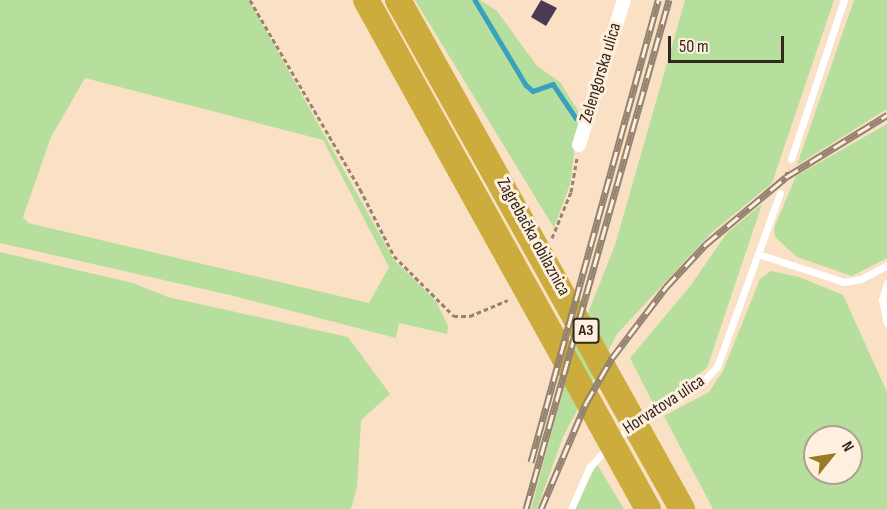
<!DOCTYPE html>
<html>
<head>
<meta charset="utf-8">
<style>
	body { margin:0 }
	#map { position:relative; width:887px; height:509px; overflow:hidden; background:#fae0c4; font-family:"Sofia Sans Condensed",sans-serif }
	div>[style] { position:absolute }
	.green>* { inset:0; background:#b6df9d }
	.stream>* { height:4.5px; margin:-2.25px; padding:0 2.25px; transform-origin:2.25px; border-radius:2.25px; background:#38a1be }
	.building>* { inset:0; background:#4a3a53 }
	.path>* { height:3px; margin-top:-1.5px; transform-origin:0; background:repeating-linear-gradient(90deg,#958470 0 4.5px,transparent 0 7.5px) }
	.service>* { height:7px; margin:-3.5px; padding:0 3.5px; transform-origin:3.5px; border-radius:3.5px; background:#fff }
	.minor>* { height:14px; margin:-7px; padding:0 7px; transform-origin:7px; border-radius:7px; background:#fff }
	.motorway>* { height:26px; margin:-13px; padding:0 13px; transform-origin:13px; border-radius:13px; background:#ccac3c }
	.rail>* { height:7px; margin-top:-3.5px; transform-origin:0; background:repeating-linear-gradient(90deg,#ffefde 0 14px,#948370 0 28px); box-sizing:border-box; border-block:2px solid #948370 }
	span { translate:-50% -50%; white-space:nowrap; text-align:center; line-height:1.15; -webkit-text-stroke:6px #ffefde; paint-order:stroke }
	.shield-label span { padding:2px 4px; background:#ffefde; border:2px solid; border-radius:4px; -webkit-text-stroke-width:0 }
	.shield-label { font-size:16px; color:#32291e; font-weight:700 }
	.street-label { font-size:18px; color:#32291e }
	.north { position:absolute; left:803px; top:425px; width:60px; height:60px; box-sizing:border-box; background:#ffefde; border:2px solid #ada091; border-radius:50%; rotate:60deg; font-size:16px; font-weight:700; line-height:24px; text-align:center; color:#32291e }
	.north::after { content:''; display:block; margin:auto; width:21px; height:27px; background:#9a7a23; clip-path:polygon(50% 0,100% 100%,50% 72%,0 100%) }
	.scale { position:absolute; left:668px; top:36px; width:116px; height:27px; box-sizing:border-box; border:3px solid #32291e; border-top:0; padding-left:8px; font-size:18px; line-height:21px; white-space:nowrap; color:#32291e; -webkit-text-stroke:4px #ffefde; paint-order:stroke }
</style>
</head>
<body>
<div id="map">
	<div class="green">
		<div style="clip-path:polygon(evenodd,0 0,249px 0,394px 260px,436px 301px,448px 326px,447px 334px,399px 323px,396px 338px,230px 295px,0 243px,0 0,85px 78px,323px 140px,389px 267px,369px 303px,28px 223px,23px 217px,51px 137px,85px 78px)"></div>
		<div style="clip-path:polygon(415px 0,480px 0,497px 11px,537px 66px,560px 82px,584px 120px,575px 146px,570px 184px,554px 228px)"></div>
		<div style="clip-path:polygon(685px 0,834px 0,772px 183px,710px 234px,617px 334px,563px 437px,537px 509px,531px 509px,575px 346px,615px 245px)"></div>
		<div style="clip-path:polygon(854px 0,887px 0,887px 109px,797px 165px)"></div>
		<div style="clip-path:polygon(887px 124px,887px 258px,852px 276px,797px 257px,775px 237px,774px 228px,796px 176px)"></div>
		<div style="clip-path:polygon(762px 204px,707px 368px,655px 407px,630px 358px,691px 285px,727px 233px)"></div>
		<div style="clip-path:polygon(0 252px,133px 283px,168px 297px,348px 337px,390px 394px,361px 420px,357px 487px,351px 509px,0 509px)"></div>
		<div style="clip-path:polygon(evenodd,771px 271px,799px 277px,843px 295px,887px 392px,887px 509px,713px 509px,664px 416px,709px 392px,723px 371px,760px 279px,771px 271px,815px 437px,851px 437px,851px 473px,815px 473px,815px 437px)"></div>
		<div style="clip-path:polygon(597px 464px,624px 509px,574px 509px)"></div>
	</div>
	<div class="stream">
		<div style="left:475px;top:0;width:99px;rotate:59deg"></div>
		<div style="left:526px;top:85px;width:9px;rotate:41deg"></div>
		<div style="left:533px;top:91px;width:21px;rotate:-19deg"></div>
		<div style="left:553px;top:84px;width:41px;rotate:55.9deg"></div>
	</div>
	<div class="building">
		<div style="clip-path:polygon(541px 0,557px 8px,546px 26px,531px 17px)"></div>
	</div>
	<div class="path">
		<div style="left:250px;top:0;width:219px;rotate:59.8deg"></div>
		<div style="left:360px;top:189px;width:75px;rotate:63.1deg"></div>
		<div style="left:394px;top:256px;width:85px;rotate:45deg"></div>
		<div style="left:454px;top:316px;width:16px"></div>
		<div style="left:470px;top:316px;width:41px;rotate:-22.8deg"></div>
		<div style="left:783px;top:183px;width:15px;rotate:-70deg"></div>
		<div style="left:552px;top:238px;width:50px;rotate:-67.6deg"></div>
		<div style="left:571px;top:192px;width:34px;rotate:-80deg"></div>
	</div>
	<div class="service">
		<div style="left:791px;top:159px;width:168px;rotate:-71.6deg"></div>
		<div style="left:758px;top:254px;width:90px;rotate:18deg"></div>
		<div style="left:844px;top:282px;width:17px;rotate:-10deg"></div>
		<div style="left:861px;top:279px;width:30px;rotate:-28deg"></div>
		<div style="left:887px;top:283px;width:18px;rotate:106deg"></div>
		<div style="left:882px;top:300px;width:24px;rotate:78deg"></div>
		<div style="left:616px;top:438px;width:99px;rotate:-32.2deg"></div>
		<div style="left:700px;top:385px;width:25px;rotate:-47deg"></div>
		<div style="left:717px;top:367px;width:185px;rotate:-70.1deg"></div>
		<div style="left:571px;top:509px;width:45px;rotate:-66.3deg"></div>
		<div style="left:589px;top:468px;width:30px;rotate:-48deg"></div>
	</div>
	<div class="minor">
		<div style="left:579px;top:145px;width:152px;rotate:-72.8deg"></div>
	</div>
	<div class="motorway">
		<div style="left:366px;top:0;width:582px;rotate:61.01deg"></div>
		<div style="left:398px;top:0;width:583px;rotate:60.84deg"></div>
	</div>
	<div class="rail">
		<div style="left:531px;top:462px;width:479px;rotate:-74.6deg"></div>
		<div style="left:526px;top:509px;width:529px;rotate:-74.31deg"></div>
		<div style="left:541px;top:509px;width:115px;rotate:-67deg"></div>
		<div style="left:586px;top:403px;width:52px;rotate:-60deg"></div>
		<div style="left:612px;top:358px;width:89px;rotate:-52.7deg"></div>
		<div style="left:666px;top:287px;width:59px;rotate:-47.1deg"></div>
		<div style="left:706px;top:244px;width:104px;rotate:-39.9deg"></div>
		<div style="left:786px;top:177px;width:119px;rotate:-31.5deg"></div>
	</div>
	<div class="shield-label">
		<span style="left:586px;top:331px">A3</span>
	</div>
	<div class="street-label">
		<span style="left:601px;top:73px;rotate:-73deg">Zelengorska ulica</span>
		<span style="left:533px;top:237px;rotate:61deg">Zagrebačka obilaznica</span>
		<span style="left:664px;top:405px;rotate:-33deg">Horvatova ulica</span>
	</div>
	<div class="north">N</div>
	<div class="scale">50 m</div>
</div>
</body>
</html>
